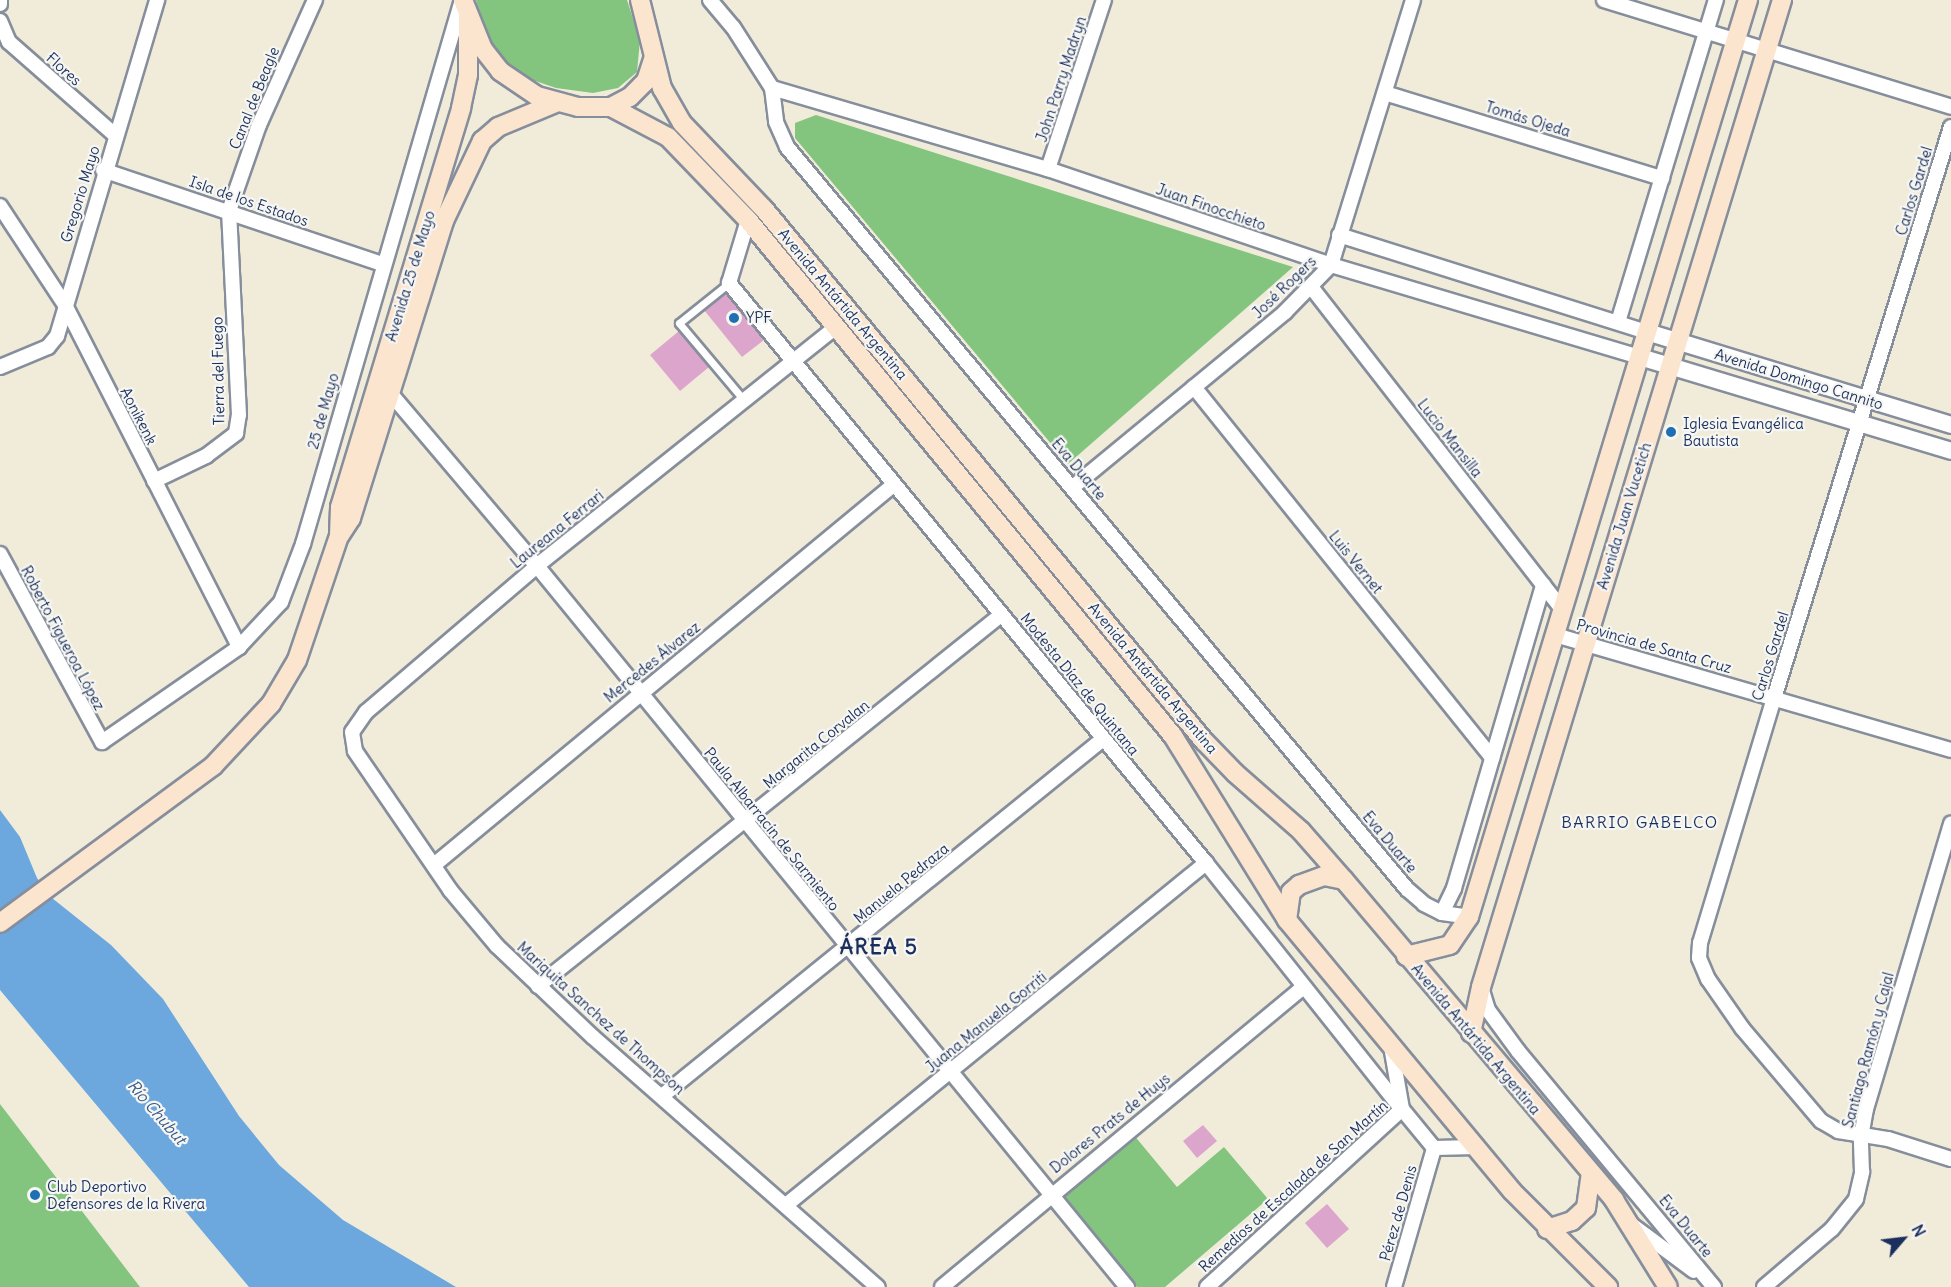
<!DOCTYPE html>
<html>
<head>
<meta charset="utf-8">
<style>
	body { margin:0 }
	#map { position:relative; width:1951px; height:1287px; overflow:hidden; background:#f1ecda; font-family:Delius,sans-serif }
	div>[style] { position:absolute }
	.green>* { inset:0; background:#83c57e }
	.water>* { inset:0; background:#6ca8de }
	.building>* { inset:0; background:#dca5cc }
	.roads { filter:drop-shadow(2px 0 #868e9c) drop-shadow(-2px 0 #868e9c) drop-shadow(0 2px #868e9c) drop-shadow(0 -2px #868e9c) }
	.service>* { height:7px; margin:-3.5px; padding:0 3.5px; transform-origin:3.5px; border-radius:3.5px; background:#fff }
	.minor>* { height:14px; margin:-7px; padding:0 7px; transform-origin:7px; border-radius:7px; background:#fff }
	.tertiary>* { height:16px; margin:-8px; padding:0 8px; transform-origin:8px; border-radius:8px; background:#fff }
	.secondary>* { height:18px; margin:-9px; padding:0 9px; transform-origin:9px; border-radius:9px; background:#fbe5cf }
	.dots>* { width:16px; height:16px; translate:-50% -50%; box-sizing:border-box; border:3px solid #f6f6f2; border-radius:50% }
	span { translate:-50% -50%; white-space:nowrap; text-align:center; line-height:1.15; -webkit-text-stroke:4.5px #f6f6f2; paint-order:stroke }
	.street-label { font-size:15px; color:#1b2f5e }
	.poi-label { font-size:15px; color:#1b2f5e }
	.left { translate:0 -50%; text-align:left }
	.neighbourhood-label { font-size:16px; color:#1b2f5e; letter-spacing:1.5px }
	.water-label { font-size:16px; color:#37598b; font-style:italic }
	.district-label { font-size:21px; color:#1b2f5e; font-weight:700; letter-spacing:1.5px }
	.north { position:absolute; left:1873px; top:1209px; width:60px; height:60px; -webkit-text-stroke:4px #f6f6f2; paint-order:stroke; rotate:62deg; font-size:16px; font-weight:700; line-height:24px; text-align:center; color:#1b2f5e }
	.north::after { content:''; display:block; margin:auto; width:21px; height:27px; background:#1b2f5e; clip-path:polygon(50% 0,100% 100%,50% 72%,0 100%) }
</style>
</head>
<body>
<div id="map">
	<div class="green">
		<div style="clip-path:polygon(476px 0,627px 0,640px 40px,637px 72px,618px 88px,593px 93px,556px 88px,515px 74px,488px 43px)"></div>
		<div style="clip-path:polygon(816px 115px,1293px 267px,1068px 464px,795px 138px,795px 123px)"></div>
		<div style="clip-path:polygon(0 1104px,140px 1287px,0 1287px)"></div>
		<div style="clip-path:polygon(1133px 1134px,1177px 1187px,1224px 1147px,1268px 1199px,1165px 1287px,1137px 1287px,1060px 1196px)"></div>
	</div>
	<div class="water">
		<div style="clip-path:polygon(0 810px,20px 837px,37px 878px,52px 898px,111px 945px,163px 999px,239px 1116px,279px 1165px,343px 1220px,456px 1287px,249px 1287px,0 990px)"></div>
	</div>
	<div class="building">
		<div style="clip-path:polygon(726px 293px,764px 340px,742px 357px,704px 310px)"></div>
		<div style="clip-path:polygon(679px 331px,709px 367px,680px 391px,650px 355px)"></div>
		<div style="clip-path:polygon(1203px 1125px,1217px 1141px,1197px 1158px,1183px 1141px)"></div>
		<div style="clip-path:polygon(1327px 1204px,1349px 1229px,1327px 1248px,1305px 1223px)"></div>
	</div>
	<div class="roads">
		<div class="service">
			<div style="left:729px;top:283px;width:64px;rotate:141.3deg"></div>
			<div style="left:679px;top:323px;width:99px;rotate:49.9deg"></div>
		</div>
		<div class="minor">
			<div style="left:710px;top:0;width:35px;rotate:50deg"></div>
			<div style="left:733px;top:27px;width:72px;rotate:57.4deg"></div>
			<div style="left:772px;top:88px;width:34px;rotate:83deg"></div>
			<div style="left:776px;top:122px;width:27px;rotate:66deg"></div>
			<div style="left:787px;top:147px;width:967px;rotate:50.12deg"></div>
			<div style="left:1407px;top:889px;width:23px;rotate:41deg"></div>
			<div style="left:1424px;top:904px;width:20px;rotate:27deg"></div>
			<div style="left:1442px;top:913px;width:27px;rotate:8deg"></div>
			<div style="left:1604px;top:0;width:363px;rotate:17.1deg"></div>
			<div style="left:0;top:4px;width:4px;rotate:-90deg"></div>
			<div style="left:0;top:21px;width:23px;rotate:67deg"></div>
			<div style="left:9px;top:42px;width:141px;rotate:41.3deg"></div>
			<div style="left:772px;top:88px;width:288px;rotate:16.4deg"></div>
			<div style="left:1048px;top:169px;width:299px;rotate:18.7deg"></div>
			<div style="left:1331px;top:265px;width:322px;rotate:16.6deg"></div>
			<div style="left:1385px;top:93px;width:290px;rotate:17.1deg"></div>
			<div style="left:1951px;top:127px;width:598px;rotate:107.22deg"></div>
			<div style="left:1774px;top:698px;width:256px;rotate:106.8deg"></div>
			<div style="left:1700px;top:943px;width:15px;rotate:94deg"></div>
			<div style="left:1699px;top:958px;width:23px;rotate:67deg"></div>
			<div style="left:1708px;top:979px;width:60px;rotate:55.2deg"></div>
			<div style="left:1742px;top:1028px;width:122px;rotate:49.7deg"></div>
			<div style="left:1821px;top:1121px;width:20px;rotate:30deg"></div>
			<div style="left:1838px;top:1131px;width:51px;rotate:9.1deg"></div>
			<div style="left:1888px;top:1139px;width:66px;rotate:17.6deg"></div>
			<div style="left:1048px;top:169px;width:178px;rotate:-71.7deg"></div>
			<div style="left:103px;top:170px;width:295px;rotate:18.6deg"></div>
			<div style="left:0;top:206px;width:118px;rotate:56.7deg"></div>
			<div style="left:65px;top:305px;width:384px;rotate:63deg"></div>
			<div style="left:748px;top:220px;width:66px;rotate:106.8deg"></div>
			<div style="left:729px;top:283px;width:751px;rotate:50.57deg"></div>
			<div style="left:1206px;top:863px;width:315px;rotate:51.5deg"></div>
			<div style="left:1402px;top:1109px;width:264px;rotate:137.6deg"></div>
			<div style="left:1339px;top:235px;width:323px;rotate:17.5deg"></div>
			<div style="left:1312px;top:288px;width:407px;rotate:52.1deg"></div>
			<div style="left:1618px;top:322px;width:337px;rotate:-73.1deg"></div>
			<div style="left:836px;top:327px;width:383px;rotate:141.4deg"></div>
			<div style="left:537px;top:566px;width:225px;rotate:139.5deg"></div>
			<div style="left:366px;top:712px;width:24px;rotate:125deg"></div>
			<div style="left:352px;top:732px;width:19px;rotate:81deg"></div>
			<div style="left:355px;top:751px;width:168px;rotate:55.6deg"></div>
			<div style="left:450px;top:890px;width:73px;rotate:50deg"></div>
			<div style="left:497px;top:946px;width:132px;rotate:43.5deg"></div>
			<div style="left:593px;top:1037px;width:379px;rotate:41.3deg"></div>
			<div style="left:0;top:367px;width:52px;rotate:-22.6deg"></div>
			<div style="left:48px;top:347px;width:14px;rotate:-51deg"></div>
			<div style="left:57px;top:336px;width:351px;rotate:-73.4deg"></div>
			<div style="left:1194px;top:387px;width:476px;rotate:51.2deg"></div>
			<div style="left:391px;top:394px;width:226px;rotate:49.7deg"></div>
			<div style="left:537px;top:566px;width:932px;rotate:50.71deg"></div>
			<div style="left:154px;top:481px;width:58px;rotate:-25.7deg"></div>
			<div style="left:206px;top:456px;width:38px;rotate:-37deg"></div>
			<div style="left:236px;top:433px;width:18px;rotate:-81deg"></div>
			<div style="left:239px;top:415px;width:204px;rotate:-92.8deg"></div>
			<div style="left:229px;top:211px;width:91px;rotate:-70.8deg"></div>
			<div style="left:259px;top:125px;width:137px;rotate:-65.9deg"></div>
			<div style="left:1073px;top:487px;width:275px;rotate:-39.5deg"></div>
			<div style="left:1285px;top:312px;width:66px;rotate:-45.6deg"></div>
			<div style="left:1331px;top:265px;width:277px;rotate:-72.8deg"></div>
			<div style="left:0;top:554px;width:214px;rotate:61.5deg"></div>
			<div style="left:102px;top:742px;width:167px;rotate:-34.7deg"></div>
			<div style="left:239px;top:647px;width:62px;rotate:-47deg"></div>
			<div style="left:281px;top:602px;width:62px;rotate:-69.2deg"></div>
			<div style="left:303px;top:544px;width:567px;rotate:-73.71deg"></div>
			<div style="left:1555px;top:635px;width:412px;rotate:16.2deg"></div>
			<div style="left:434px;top:865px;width:594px;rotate:-39.61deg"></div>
			<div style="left:1442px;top:913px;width:28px;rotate:-64deg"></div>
			<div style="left:1454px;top:888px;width:316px;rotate:-73.6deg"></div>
			<div style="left:538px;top:986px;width:593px;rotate:-38.71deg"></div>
			<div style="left:1481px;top:987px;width:24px;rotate:73deg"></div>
			<div style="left:1488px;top:1010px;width:51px;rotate:53.8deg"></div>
			<div style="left:1518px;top:1051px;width:307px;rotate:50.3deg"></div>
			<div style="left:1391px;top:1046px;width:64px;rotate:80.1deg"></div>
			<div style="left:1402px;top:1109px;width:50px;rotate:50.6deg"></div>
			<div style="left:1434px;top:1148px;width:42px;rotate:-1.4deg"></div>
			<div style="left:662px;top:1096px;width:567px;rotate:-38.99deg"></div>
			<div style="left:786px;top:1205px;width:542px;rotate:-39.16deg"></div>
			<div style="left:1632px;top:1225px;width:77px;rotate:36.6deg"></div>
			<div style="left:942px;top:1287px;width:468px;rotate:-39.7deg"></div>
			<div style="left:1394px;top:1287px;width:145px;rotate:-73.9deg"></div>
			<div style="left:1764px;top:1287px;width:89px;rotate:-40.5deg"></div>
			<div style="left:1832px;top:1229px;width:38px;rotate:-51deg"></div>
			<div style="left:1856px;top:1199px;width:28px;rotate:-77deg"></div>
			<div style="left:1862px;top:1172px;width:35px;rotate:-92deg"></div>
			<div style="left:1861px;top:1137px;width:28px;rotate:-80deg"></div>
			<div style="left:1866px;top:1109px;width:298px;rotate:-73.4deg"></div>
		</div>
		<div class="tertiary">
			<div style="left:1647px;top:332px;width:318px;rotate:17deg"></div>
			<div style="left:1640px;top:357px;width:325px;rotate:16.8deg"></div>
		</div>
		<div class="secondary">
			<div style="left:463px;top:0;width:53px;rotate:67.8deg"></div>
			<div style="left:483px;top:49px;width:28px;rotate:52deg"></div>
			<div style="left:500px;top:71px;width:45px;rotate:34deg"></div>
			<div style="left:537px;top:96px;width:42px;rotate:15deg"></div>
			<div style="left:578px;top:107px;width:33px"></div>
			<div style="left:611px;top:107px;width:21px;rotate:-28deg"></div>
			<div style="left:630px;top:97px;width:23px;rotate:-45deg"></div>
			<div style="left:646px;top:81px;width:25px;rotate:-72deg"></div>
			<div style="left:640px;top:0;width:91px;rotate:76deg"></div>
			<div style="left:662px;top:88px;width:40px;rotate:60.3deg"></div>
			<div style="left:682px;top:123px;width:119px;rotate:46.4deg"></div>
			<div style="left:764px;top:209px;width:690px;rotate:50.41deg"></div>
			<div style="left:1204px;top:741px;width:45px;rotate:45.9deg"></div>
			<div style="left:1235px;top:773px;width:88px;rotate:41.3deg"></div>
			<div style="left:1301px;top:831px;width:65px;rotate:48.7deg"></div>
			<div style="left:1344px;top:880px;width:419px;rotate:49.8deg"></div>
			<div style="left:1614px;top:1200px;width:102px;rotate:58.2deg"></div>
			<div style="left:611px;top:107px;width:64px;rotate:27.8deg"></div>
			<div style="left:668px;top:137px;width:115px;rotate:46.1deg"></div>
			<div style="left:748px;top:220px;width:668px;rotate:50.52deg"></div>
			<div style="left:1173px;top:736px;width:216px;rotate:58.2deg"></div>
			<div style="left:1287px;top:920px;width:352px;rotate:50.3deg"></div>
			<div style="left:1512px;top:1191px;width:136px;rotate:45deg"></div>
			<div style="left:340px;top:535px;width:20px;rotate:-57deg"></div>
			<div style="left:351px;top:518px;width:311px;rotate:-72.6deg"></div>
			<div style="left:444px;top:221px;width:89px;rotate:-64.6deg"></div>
			<div style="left:482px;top:141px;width:21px;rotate:-41deg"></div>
			<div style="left:498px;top:127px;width:65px;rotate:-22.6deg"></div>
			<div style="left:1287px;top:920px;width:28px;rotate:-82deg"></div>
			<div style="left:1291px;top:892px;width:11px;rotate:-41deg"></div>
			<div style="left:1299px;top:885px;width:27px;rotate:-20deg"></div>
			<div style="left:1324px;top:876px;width:20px;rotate:11deg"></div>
			<div style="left:0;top:923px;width:265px;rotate:-36.4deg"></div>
			<div style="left:213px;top:766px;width:85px;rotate:-46.9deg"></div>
			<div style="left:271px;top:704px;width:51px;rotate:-59.4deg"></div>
			<div style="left:297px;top:660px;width:131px;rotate:-71.3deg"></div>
			<div style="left:339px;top:536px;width:29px;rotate:-88deg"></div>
			<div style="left:340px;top:507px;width:417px;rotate:-73.1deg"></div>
			<div style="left:461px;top:108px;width:34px;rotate:-78deg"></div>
			<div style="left:468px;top:75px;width:61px;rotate:-90deg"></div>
			<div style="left:1406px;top:956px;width:45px;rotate:-14deg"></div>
			<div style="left:1450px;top:945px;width:34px;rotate:-56deg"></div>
			<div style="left:1469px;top:917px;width:959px;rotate:-73.08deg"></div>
			<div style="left:1471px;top:1033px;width:47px;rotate:-77.7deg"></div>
			<div style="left:1481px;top:987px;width:1032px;rotate:-73.04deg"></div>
			<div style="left:1547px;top:1229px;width:26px;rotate:-18deg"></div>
			<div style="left:1572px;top:1221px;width:19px;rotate:-43deg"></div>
			<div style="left:1586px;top:1208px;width:34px;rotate:-82deg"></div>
		</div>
	</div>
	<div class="dots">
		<div style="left:734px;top:318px;background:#1f6fb2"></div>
		<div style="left:1671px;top:432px;background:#1f6fb2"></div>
		<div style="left:35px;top:1195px;background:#1f6fb2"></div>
	</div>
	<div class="street-label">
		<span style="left:64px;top:69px;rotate:42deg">Flores</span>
		<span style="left:1061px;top:79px;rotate:-72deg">John Parry Madryn</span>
		<span style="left:254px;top:98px;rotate:-68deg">Canal de Beagle</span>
		<span style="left:1528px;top:119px;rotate:17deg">Tomás Ojeda</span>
		<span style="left:1914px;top:191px;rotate:-73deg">Carlos Gardel</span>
		<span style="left:80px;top:194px;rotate:-73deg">Gregorio Mayo</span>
		<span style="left:249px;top:201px;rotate:19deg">Isla de los Estados</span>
		<span style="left:1211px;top:207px;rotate:19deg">Juan Finocchieto</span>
		<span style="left:410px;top:276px;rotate:-73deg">Avenida 25 de Mayo</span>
		<span style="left:1284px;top:287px;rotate:-44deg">José Rogers</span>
		<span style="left:843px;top:304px;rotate:50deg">Avenida Antártida Argentina</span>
		<span style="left:218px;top:371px;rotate:-91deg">Tierra del Fuego</span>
		<span style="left:1799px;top:379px;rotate:17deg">Avenida Domingo Cannito</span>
		<span style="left:323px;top:411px;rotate:-74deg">25 de Mayo</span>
		<span style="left:139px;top:416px;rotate:63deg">Aonikenk</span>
		<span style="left:1450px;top:438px;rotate:52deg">Lucio Mansilla</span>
		<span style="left:1079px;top:469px;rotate:50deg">Eva Duarte</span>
		<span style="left:1624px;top:516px;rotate:-73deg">Avenida Juan Vucetich</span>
		<span style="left:557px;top:529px;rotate:-39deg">Laureana Ferrari</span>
		<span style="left:1356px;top:562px;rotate:51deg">Luis Vernet</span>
		<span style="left:63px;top:638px;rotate:62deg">Roberto Figueroa López</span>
		<span style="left:1654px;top:646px;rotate:16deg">Provincia de Santa Cruz</span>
		<span style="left:1770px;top:656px;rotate:-73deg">Carlos Gardel</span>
		<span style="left:652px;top:662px;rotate:-39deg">Mercedes Álvarez</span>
		<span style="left:1153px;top:678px;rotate:50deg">Avenida Antártida Argentina</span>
		<span style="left:1080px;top:684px;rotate:51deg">Modesta Díaz de Quintana</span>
		<span style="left:816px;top:744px;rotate:-39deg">Margarita Corvalan</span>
		<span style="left:772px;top:829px;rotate:51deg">Paula Albarracín de Sarmiento</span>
		<span style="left:1390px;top:842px;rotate:50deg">Eva Duarte</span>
		<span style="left:901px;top:883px;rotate:-39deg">Manuela Pedraza</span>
		<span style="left:601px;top:1018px;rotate:42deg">Mariquita Sanchez de Thompson</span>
		<span style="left:986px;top:1022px;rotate:-39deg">Juana Manuela Gorriti</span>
		<span style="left:1476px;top:1039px;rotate:50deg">Avenida Antártida Argentina</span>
		<span style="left:1868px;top:1050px;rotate:-75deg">Santiago Ramón y Cajal</span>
		<span style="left:1110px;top:1123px;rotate:-39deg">Dolores Prats de Huys</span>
		<span style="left:1293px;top:1186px;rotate:-42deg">Remedios de Escalada de San Martín</span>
		<span style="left:1398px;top:1213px;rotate:-74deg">Pérez de Denis</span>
		<span style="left:1686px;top:1226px;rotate:51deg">Eva Duarte</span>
	</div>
	<div class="poi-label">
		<span class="left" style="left:746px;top:318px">YPF</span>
		<span class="left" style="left:1683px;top:432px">Iglesia Evangélica<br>Bautista</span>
		<span class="left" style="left:47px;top:1195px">Club Deportivo<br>Defensores de la Rivera</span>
	</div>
	<div class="neighbourhood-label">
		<span style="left:1640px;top:822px">BARRIO GABELCO</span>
	</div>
	<div class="water-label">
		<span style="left:157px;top:1112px;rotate:49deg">Río Chubut</span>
	</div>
	<div class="district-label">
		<span style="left:879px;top:947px">ÁREA 5</span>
	</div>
	<div class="north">N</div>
</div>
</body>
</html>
